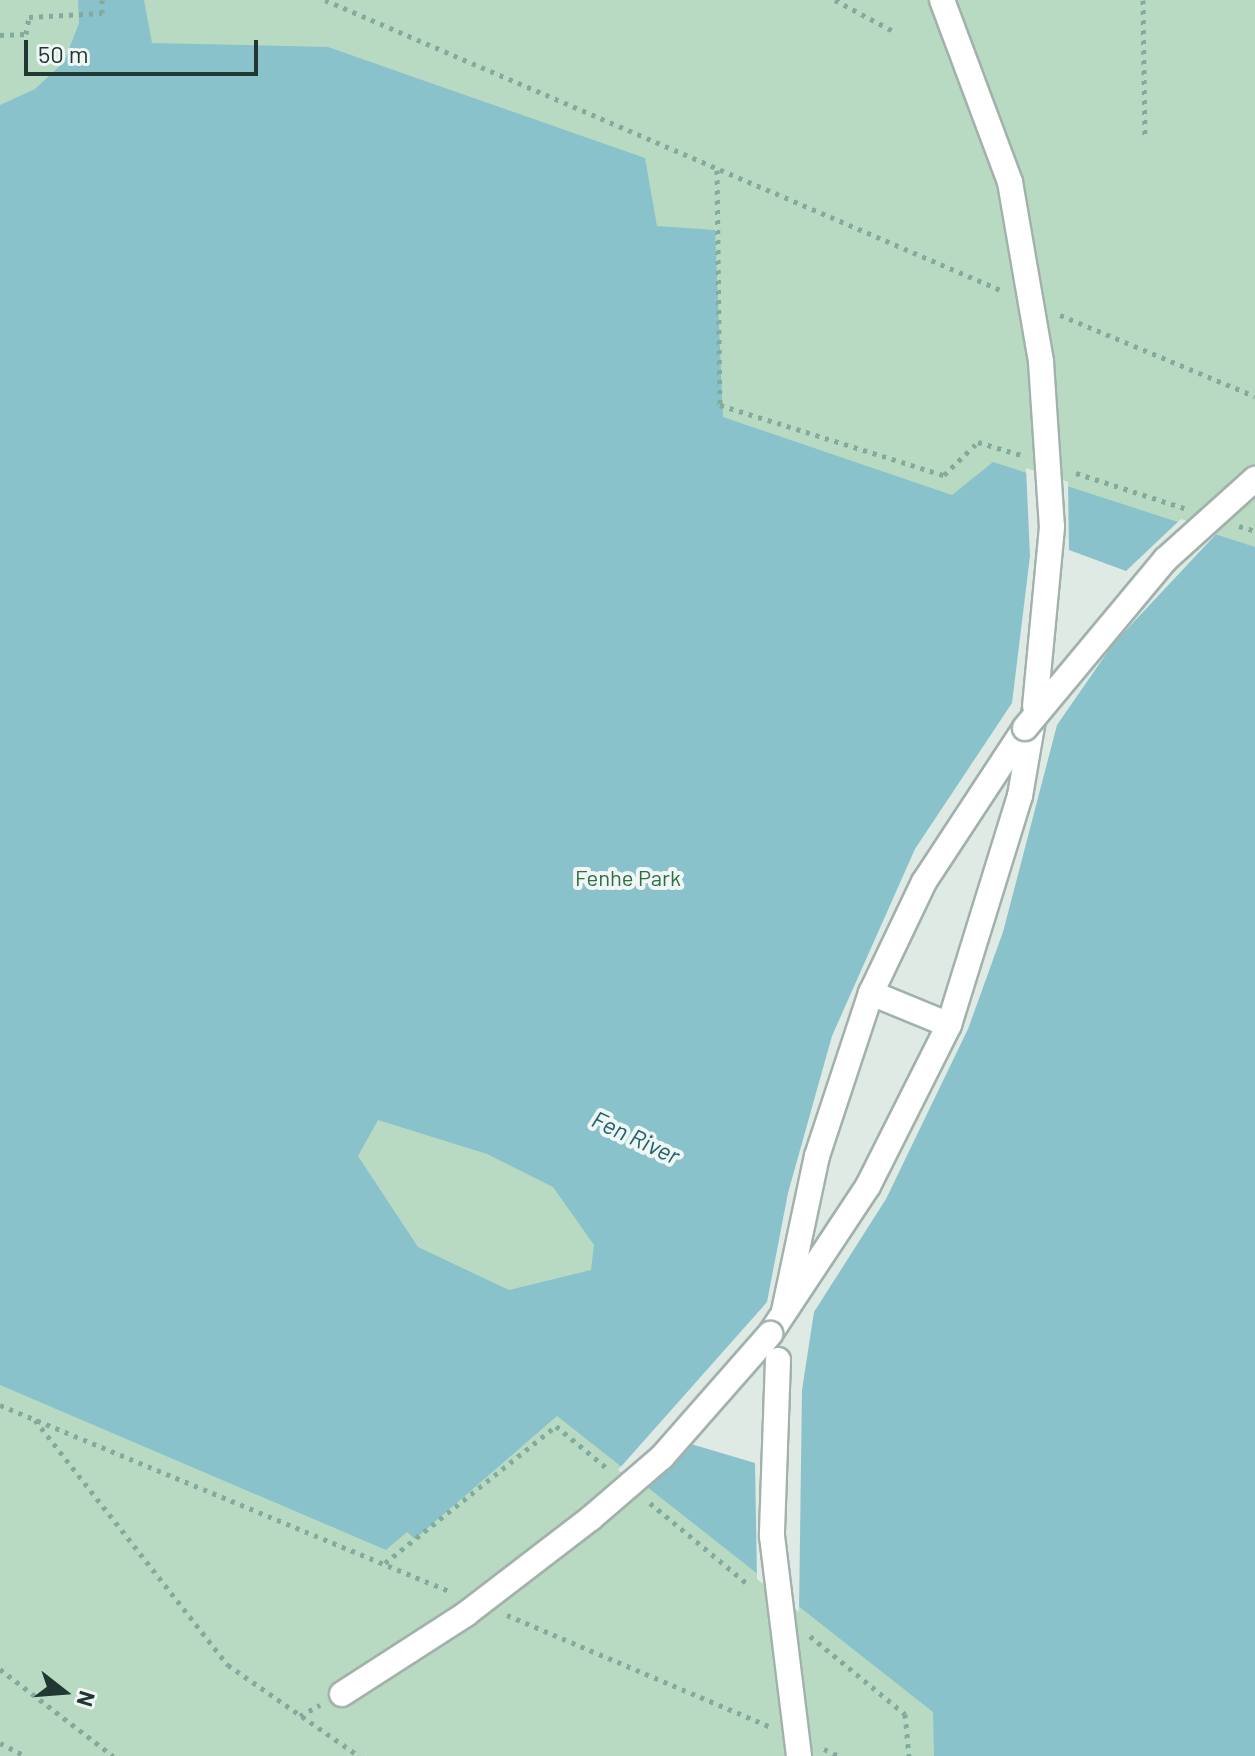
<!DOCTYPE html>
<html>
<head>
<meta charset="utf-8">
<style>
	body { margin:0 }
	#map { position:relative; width:1255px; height:1756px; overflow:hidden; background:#dfeae5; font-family:Barlow,sans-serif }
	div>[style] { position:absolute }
	.green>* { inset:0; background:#b9dac2 }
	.water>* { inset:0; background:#8ac2cc }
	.pier>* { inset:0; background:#dfeae5 }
	.path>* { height:5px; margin-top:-2.5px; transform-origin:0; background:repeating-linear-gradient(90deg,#82ab9e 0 4px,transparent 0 10px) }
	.roads { filter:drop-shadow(2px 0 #a2b1ac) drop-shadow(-2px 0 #a2b1ac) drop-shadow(0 2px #a2b1ac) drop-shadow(0 -2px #a2b1ac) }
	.pedestrian>* { height:24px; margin:-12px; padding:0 12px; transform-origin:12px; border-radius:12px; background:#fff }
	.bridges { filter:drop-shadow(2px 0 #a2b1ac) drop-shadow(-2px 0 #a2b1ac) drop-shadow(0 2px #a2b1ac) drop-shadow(0 -2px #a2b1ac) }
	.pedestrian-bridge>* { height:24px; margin:-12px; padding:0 12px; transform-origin:12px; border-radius:12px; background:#fff }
	span { translate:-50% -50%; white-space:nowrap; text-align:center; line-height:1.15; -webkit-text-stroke:8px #eff6f3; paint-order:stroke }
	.park-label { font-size:22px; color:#2e6d46 }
	.water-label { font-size:24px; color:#206370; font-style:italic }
	.north { position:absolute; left:24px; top:1652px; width:80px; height:80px; -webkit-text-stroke:6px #eff6f3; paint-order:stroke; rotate:107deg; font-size:22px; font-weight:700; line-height:32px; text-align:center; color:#213832 }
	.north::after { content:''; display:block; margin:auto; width:28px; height:36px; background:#213832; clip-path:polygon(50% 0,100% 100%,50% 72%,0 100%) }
	.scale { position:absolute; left:24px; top:40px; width:234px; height:36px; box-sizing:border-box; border:4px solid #213832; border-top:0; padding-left:10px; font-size:24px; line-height:28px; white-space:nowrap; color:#213832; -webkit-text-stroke:6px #eff6f3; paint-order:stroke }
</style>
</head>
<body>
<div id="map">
	<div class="green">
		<div style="clip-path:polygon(0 0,1255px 0,1255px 1756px,0 1756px)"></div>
	</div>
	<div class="water">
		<div style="clip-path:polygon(evenodd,78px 0,144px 0,152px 43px,328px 47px,645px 158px,657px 226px,715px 230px,723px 417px,952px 495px,993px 462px,1255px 547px,1255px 1756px,934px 1756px,933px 1712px,557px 1416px,415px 1539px,407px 1532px,386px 1550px,0 1385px,0 105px,35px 89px,64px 62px,79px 23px,78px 0,378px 1120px,487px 1154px,553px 1187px,594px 1245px,591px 1270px,509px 1290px,418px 1247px,358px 1156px,378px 1120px)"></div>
	</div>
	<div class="pier">
		<div style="clip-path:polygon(1026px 468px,1068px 482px,1069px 550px,1126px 571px,1181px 519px,1219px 531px,1113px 644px,1057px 725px,1003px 932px,968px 1029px,886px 1199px,814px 1312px,802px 1390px,799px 1612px,757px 1579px,755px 1463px,691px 1444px,644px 1490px,618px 1470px,767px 1302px,788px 1193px,832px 1036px,915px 849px,1012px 703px,1030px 556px)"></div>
	</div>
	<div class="path">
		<div style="left:325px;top:0;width:738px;rotate:23.23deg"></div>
		<div style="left:835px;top:0;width:68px;rotate:28.1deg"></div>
		<div style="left:1143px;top:0;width:139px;rotate:89.2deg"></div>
		<div style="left:0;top:35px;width:26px;rotate:-2deg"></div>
		<div style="left:26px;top:34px;width:17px;rotate:-80deg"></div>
		<div style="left:29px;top:17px;width:73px;rotate:-3.1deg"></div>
		<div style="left:102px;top:13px;width:13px;rotate:-90deg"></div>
		<div style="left:717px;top:170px;width:235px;rotate:89.3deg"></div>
		<div style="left:720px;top:405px;width:235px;rotate:17.4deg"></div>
		<div style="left:944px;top:475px;width:47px;rotate:-44.1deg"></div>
		<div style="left:978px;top:442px;width:45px;rotate:16.8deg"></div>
		<div style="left:1060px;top:315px;width:211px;rotate:22.6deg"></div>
		<div style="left:1076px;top:473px;width:114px;rotate:18deg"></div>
		<div style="left:1239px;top:526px;width:17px;rotate:17deg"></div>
		<div style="left:0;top:1405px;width:487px;rotate:22.5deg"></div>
		<div style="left:35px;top:1420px;width:312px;rotate:51.8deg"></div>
		<div style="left:228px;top:1665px;width:160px;rotate:34.8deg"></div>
		<div style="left:650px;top:1503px;width:130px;rotate:39.7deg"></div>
		<div style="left:385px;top:1563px;width:219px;rotate:-38.7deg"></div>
		<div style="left:556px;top:1426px;width:67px;rotate:39.6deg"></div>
		<div style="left:507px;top:1615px;width:287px;rotate:23deg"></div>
		<div style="left:810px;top:1636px;width:123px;rotate:39.4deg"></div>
		<div style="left:905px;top:1714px;width:42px;rotate:84.6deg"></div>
		<div style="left:0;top:1669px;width:143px;rotate:37.6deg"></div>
		<div style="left:300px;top:1716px;width:23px;rotate:-29deg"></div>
		<div style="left:0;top:1743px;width:29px;rotate:27deg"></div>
		<div style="left:824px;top:1749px;width:17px;rotate:25deg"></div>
	</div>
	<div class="roads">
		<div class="pedestrian">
			<div style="left:871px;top:993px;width:84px;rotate:22.3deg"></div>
			<div style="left:784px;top:1311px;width:158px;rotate:-78deg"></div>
			<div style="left:817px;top:1156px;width:172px;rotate:-71.7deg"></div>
			<div style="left:871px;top:993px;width:123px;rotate:-64.5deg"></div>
			<div style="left:924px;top:882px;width:184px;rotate:-56.7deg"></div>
			<div style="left:770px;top:1334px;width:178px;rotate:-56.5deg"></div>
			<div style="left:868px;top:1186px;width:180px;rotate:-63.3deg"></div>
			<div style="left:949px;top:1025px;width:240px;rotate:-72.8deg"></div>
			<div style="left:1020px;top:796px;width:89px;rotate:-80.3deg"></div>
		</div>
	</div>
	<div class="bridges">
		<div class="pedestrian-bridge">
			<div style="left:942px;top:0;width:194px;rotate:69.5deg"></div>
			<div style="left:1010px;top:182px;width:183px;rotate:80.2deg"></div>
			<div style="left:1041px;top:362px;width:165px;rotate:86.2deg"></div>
			<div style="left:1052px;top:527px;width:180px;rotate:95.4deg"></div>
			<div style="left:1025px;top:728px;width:220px;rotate:-50.2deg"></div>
			<div style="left:1166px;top:559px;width:120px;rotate:-42deg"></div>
			<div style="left:778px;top:1360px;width:176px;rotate:92deg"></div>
			<div style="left:772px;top:1536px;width:222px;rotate:83deg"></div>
			<div style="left:342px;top:1694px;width:148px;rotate:-32.8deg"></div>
			<div style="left:466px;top:1614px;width:158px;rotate:-37.5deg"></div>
			<div style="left:591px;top:1518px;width:94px;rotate:-40.7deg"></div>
			<div style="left:662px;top:1457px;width:164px;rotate:-48.7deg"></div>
		</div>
	</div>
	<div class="park-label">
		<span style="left:628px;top:878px">Fenhe Park</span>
	</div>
	<div class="water-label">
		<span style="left:636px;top:1137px;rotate:25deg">Fen River</span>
	</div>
	<div class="north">N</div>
	<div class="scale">50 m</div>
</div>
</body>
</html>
